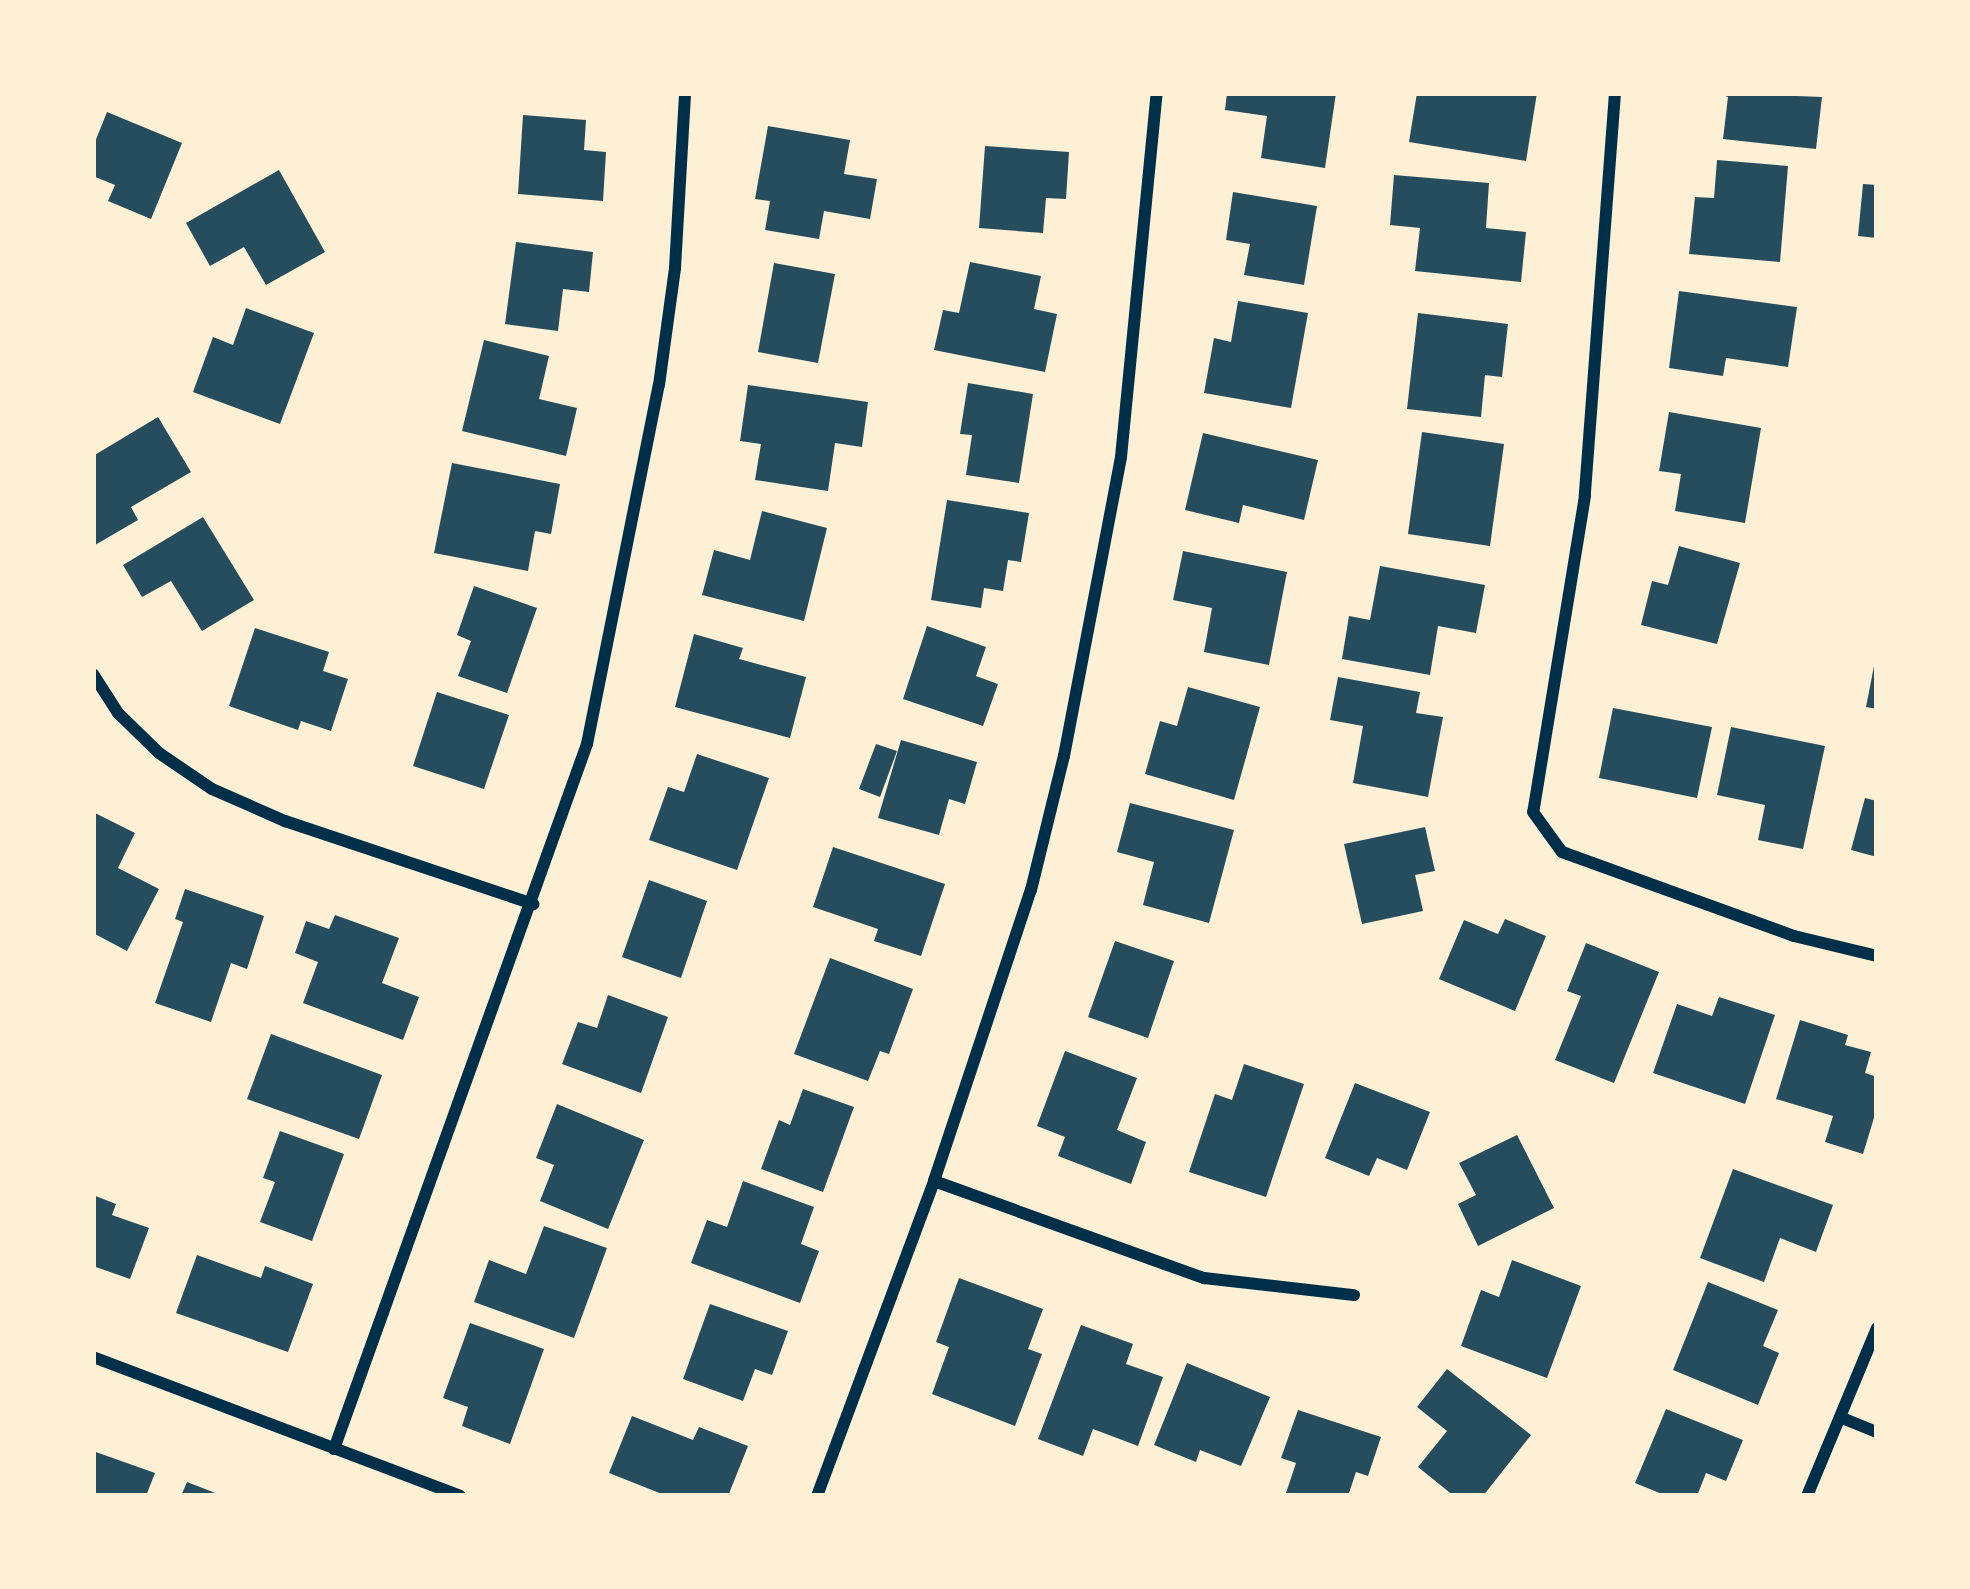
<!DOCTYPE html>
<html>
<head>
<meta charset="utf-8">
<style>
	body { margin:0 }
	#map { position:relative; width:1970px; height:1589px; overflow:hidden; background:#fdf0d5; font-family:"PT Sans Narrow",sans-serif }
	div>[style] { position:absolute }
	.building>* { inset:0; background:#264d5e }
	.minor>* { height:12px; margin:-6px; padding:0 6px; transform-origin:6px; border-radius:6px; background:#003049 }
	span { translate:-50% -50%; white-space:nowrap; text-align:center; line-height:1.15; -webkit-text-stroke:10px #fdf0d5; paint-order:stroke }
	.frame { position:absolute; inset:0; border:96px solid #fdf0d5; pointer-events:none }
</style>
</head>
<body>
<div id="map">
	<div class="building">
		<div style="clip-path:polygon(1227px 93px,1336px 93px,1325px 168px,1261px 158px,1267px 116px,1225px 110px)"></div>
		<div style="clip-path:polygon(1417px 93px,1537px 93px,1526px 161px,1409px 142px)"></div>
		<div style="clip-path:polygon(1716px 93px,1822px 97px,1816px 149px,1723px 139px,1728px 97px)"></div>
		<div style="clip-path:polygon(107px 112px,182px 143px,151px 219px,108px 201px,115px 185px,93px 176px,93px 147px)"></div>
		<div style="clip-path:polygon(523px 115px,586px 120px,584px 150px,606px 152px,603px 201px,518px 194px)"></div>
		<div style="clip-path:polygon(768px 126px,850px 140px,844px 174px,877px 179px,870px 219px,824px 211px,819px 239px,765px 230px,770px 201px,755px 199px)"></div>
		<div style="clip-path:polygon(985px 146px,1069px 152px,1066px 199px,1046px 198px,1043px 233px,979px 228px)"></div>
		<div style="clip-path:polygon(1717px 160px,1788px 166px,1780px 262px,1689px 254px,1695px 197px,1714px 198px)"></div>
		<div style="clip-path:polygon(279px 170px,325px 252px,266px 285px,244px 247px,210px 266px,186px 223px)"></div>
		<div style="clip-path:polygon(1394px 175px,1489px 183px,1486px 228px,1526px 232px,1521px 282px,1415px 271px,1420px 228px,1390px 225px)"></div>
		<div style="clip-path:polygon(1863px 184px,1877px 185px,1877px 238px,1858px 236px)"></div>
		<div style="clip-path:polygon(1233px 192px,1317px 206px,1304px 285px,1244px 275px,1250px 244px,1226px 240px)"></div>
		<div style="clip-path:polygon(516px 242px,593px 252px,589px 292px,563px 289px,558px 331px,505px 324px)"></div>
		<div style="clip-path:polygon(970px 262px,1041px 276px,1034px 309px,1057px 314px,1045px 372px,934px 350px,943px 310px,959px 313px)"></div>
		<div style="clip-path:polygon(774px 263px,835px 274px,818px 363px,758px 352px)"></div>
		<div style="clip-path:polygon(1679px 291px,1797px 307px,1788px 367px,1726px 358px,1723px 376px,1669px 368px)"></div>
		<div style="clip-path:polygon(1238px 301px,1308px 313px,1291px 408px,1204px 393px,1214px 338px,1231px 342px)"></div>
		<div style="clip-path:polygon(246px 308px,314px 333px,280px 424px,193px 392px,213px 337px,233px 345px)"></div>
		<div style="clip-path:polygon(1418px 313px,1508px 324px,1502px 377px,1485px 375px,1481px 417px,1407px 409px)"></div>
		<div style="clip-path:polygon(484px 340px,549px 356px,539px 399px,577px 408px,566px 456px,462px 431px)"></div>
		<div style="clip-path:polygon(968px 383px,1033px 394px,1019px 483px,966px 475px,972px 435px,960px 434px)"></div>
		<div style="clip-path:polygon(748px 385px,868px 402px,862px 447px,835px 443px,828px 491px,755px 480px,761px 444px,740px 441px)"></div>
		<div style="clip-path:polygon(1669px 412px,1761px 428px,1745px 523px,1675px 511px,1681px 474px,1659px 471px)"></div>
		<div style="clip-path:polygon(158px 417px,191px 472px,131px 507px,138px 520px,95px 545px,93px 456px)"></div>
		<div style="clip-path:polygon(1422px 432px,1504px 444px,1490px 546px,1408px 534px)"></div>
		<div style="clip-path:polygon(1203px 433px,1318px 460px,1304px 520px,1243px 505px,1239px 523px,1185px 510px)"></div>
		<div style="clip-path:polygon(452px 463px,560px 484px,551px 534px,535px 531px,528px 571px,434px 553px)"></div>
		<div style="clip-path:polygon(947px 500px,1029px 513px,1021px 562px,1008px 560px,1003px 591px,984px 588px,981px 608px,931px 600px)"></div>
		<div style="clip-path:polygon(762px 511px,827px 528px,804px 621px,702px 595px,714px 550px,750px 560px)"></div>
		<div style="clip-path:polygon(203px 517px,254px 600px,202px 631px,171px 581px,142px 597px,123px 565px)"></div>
		<div style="clip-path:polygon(1679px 546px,1740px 563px,1717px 644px,1641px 625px,1652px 581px,1668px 585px)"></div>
		<div style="clip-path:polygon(1183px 551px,1287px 572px,1269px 665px,1204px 652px,1212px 608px,1173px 600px)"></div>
		<div style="clip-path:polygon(1380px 566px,1485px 585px,1476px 633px,1438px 626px,1430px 675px,1342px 659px,1349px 616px,1370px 620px)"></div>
		<div style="clip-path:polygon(474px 586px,537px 608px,507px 693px,458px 676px,471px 641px,457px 635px)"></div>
		<div style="clip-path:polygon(927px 626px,986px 647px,976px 676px,998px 684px,983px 726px,903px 699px)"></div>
		<div style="clip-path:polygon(255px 628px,329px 652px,323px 671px,348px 679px,331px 731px,301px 721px,298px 730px,229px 706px)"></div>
		<div style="clip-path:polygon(694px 634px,743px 648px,739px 659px,806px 677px,790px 738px,675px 707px)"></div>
		<div style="clip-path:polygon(1875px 661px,1877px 661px,1877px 709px,1866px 707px)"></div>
		<div style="clip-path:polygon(1338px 677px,1420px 692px,1416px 713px,1443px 717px,1428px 797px,1353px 783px,1363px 726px,1330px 720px)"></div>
		<div style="clip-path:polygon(1188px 687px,1260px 707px,1234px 800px,1145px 774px,1160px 721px,1177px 726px)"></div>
		<div style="clip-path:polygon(437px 692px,509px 715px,484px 789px,413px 766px)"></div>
		<div style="clip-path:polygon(1613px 708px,1712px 727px,1697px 798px,1599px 778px)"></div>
		<div style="clip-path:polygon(1731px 727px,1825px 746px,1803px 849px,1758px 840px,1765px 805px,1717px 795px)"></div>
		<div style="clip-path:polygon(901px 740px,977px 762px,965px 804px,949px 799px,939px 835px,878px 818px)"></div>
		<div style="clip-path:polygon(876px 744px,897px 751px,880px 797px,859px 789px)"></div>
		<div style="clip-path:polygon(697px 754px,769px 778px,737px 870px,649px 840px,668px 787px,684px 792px)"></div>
		<div style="clip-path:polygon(1865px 798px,1877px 801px,1877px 857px,1851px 850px)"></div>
		<div style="clip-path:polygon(1130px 803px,1234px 830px,1209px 923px,1143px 905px,1154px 862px,1117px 852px)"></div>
		<div style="clip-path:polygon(93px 812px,135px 833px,118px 868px,159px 889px,127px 951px,93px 933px)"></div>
		<div style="clip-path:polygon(1425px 827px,1435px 871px,1415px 875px,1423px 911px,1362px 924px,1344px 844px)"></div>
		<div style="clip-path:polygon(833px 847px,945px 884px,921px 956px,874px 941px,878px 929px,813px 907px)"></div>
		<div style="clip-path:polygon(649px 880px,707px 901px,681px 978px,622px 957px)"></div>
		<div style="clip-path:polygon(185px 889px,264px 916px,247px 969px,231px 963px,211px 1022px,155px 1003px,183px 922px,175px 919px)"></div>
		<div style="clip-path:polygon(335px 915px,399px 938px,382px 983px,419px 997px,403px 1040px,303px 1003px,318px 962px,295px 953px,306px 921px,329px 929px)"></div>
		<div style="clip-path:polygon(1505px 919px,1546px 936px,1515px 1011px,1439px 979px,1464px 920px,1498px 934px)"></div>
		<div style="clip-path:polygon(1115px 941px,1174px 961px,1148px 1038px,1088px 1017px)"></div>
		<div style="clip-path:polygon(1586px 943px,1659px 972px,1614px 1083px,1555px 1060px,1581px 996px,1567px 991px)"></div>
		<div style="clip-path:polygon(830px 958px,913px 989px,889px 1054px,880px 1051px,868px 1081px,794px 1054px)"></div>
		<div style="clip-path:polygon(608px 995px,668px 1017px,641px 1093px,562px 1064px,578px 1022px,597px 1028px)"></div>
		<div style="clip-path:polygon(1719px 997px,1775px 1015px,1745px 1104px,1653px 1073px,1677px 1004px,1712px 1016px)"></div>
		<div style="clip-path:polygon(1800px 1020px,1848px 1035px,1845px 1045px,1871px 1052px,1865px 1073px,1877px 1077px,1877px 1108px,1863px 1154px,1825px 1142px,1833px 1116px,1776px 1099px)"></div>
		<div style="clip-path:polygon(271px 1034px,382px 1075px,359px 1139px,247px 1099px)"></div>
		<div style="clip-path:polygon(1065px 1051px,1137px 1078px,1117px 1130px,1146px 1142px,1131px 1184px,1058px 1156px,1065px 1137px,1037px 1126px)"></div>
		<div style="clip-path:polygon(1244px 1064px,1304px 1084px,1266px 1197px,1189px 1172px,1215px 1094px,1232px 1100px)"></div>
		<div style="clip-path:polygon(1355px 1083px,1430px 1112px,1407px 1170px,1377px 1158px,1369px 1176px,1325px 1158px)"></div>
		<div style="clip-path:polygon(803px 1089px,854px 1107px,823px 1192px,761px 1169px,779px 1120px,790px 1125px)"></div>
		<div style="clip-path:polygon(557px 1104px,644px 1140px,608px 1229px,540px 1201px,554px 1165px,536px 1158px)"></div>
		<div style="clip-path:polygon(280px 1131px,344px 1154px,312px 1241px,260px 1222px,275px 1182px,263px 1178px)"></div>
		<div style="clip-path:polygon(1517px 1135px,1554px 1208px,1478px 1246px,1458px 1204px,1476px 1195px,1459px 1163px)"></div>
		<div style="clip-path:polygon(1733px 1169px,1833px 1205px,1816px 1252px,1780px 1238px,1764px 1282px,1700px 1258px)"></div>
		<div style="clip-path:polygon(743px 1181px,814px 1207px,801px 1244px,819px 1251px,800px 1303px,691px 1263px,707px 1220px,727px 1227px)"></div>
		<div style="clip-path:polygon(93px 1195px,116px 1204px,112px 1215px,149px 1228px,130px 1279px,93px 1266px)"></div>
		<div style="clip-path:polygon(544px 1226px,607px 1248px,574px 1338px,474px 1302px,489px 1260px,526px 1274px)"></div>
		<div style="clip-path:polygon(197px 1255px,261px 1278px,265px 1266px,313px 1284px,288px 1352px,176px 1313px)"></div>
		<div style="clip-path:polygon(1512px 1260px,1581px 1286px,1547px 1378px,1461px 1346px,1481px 1290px,1499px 1297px)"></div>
		<div style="clip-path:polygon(959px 1278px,1043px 1309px,1028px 1349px,1042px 1354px,1015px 1426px,932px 1394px,949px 1347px,936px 1342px)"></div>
		<div style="clip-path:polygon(1708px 1282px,1778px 1310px,1763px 1346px,1779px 1353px,1758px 1405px,1673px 1370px)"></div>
		<div style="clip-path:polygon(710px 1304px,788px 1331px,772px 1375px,755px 1369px,743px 1401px,683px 1379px)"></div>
		<div style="clip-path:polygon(470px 1323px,544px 1349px,510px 1444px,462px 1426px,468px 1407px,443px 1398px)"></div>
		<div style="clip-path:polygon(1081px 1325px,1133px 1344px,1126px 1364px,1163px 1377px,1138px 1446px,1093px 1429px,1083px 1456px,1038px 1439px)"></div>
		<div style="clip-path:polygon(1187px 1363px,1270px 1397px,1241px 1466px,1200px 1450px,1196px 1462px,1154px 1445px)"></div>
		<div style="clip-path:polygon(1447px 1369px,1531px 1435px,1483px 1496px,1454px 1496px,1418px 1467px,1447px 1431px,1417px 1407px)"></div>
		<div style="clip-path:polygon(1666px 1409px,1743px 1440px,1726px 1481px,1706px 1473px,1697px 1496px,1667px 1496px,1635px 1483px)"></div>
		<div style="clip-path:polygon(1298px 1410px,1381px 1437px,1368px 1476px,1356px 1472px,1348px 1496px,1285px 1496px,1296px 1463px,1281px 1458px)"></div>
		<div style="clip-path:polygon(632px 1416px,693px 1440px,699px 1427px,748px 1446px,728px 1496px,667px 1496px,609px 1473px)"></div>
		<div style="clip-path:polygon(93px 1451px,155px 1473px,146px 1496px,93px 1496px)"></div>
		<div style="clip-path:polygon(187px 1482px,223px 1496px,181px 1496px)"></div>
	</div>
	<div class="minor">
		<div style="left:1615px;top:93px;width:404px;rotate:94.3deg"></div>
		<div style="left:1585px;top:496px;width:320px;rotate:99.3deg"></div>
		<div style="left:1533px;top:812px;width:49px;rotate:54.1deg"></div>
		<div style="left:1562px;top:852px;width:247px;rotate:19.9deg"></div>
		<div style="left:1794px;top:936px;width:85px;rotate:13.5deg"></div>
		<div style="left:93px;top:674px;width:46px;rotate:57.3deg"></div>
		<div style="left:118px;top:713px;width:57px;rotate:44.3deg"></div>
		<div style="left:159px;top:753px;width:64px;rotate:34.2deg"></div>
		<div style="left:212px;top:789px;width:80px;rotate:23.7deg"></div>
		<div style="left:285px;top:821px;width:262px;rotate:18.5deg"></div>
		<div style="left:934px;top:1181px;width:287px;rotate:19.8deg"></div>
		<div style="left:1204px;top:1278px;width:151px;rotate:6.5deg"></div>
		<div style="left:93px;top:1357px;width:392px;rotate:20.7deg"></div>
		<div style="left:1842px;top:1418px;width:38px;rotate:22deg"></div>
		<div style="left:334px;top:1449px;width:749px;rotate:-70.26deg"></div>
		<div style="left:587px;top:744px;width:366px;rotate:-78.7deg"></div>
		<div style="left:659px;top:385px;width:118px;rotate:-82.2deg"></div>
		<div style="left:675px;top:268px;width:175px;rotate:-86.7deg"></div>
		<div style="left:817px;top:1496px;width:336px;rotate:-69.6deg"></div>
		<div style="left:934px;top:1181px;width:307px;rotate:-71.6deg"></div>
		<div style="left:1031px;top:890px;width:138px;rotate:-76.2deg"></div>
		<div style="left:1064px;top:756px;width:304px;rotate:-79.2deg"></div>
		<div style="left:1121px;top:457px;width:366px;rotate:-84.4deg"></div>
		<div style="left:1807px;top:1496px;width:182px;rotate:-67.4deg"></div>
	</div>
	<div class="frame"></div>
</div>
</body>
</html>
